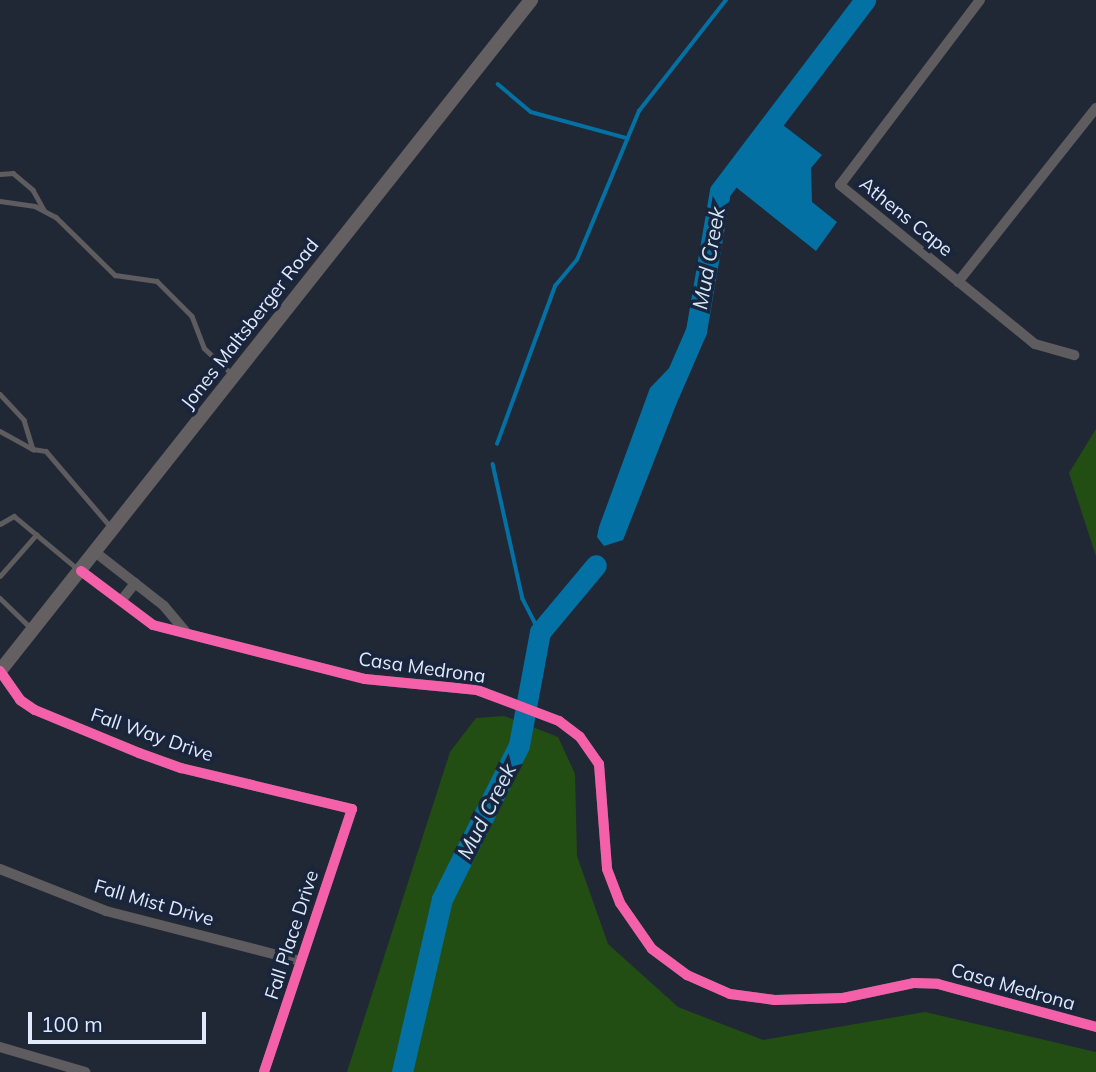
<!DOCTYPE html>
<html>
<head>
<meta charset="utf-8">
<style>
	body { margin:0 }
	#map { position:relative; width:1096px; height:1072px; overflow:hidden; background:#212835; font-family:Mulish,sans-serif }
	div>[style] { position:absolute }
	.green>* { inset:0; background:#234e13 }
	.water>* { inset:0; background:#0371a4 }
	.stream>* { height:3.5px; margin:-1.75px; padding:0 1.75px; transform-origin:1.75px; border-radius:1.75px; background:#0371a4 }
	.river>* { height:21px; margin:-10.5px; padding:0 10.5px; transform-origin:10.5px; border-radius:10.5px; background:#0371a4 }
	.service>* { height:4.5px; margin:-2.25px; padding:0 2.25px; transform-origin:2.25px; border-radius:2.25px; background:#5f5c5f }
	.minor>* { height:10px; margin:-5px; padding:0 5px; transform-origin:5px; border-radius:5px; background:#5f5c5f }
	.secondary>* { height:14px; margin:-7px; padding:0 7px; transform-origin:7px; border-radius:7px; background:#645f61 }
	.cycleway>* { height:10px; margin:-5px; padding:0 5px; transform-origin:5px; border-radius:5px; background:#f560ab }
	span { translate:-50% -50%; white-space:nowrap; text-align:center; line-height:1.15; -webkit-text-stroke:7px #19253d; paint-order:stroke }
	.street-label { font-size:19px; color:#e1eafa }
	.water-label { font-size:21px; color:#d2e8f7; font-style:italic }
	.scale { position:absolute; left:28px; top:1012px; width:178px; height:32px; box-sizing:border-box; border:4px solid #e1eafa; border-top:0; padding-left:9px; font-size:21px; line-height:24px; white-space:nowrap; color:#e1eafa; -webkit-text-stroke:5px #19253d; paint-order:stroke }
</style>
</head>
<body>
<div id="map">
	<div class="green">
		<div style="clip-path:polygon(1096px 429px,1096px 556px,1069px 473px)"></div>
		<div style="clip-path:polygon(504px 716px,558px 737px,575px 774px,577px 856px,608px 944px,678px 1007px,763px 1040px,925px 1012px,1096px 1052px,1096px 1072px,347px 1072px,450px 752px,476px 718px)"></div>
	</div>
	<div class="water">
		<div style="clip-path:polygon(779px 122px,822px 155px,811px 168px,812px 202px,837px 222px,816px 251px,732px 184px)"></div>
		<div style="clip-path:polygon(674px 363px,685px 368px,685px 382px,623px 540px,604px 546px,597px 537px,599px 527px,650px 388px)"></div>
	</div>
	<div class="stream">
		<div style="left:498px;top:84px;width:43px;rotate:40.3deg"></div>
		<div style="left:531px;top:112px;width:99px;rotate:15.2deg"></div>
		<div style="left:497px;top:444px;width:168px;rotate:-69.8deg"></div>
		<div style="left:555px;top:286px;width:34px;rotate:-50deg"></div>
		<div style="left:577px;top:260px;width:161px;rotate:-67.4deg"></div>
		<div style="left:639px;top:111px;width:141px;rotate:-51.9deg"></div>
		<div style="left:493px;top:464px;width:138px;rotate:77.5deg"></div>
		<div style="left:523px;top:599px;width:37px;rotate:63deg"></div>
	</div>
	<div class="river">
		<div style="left:669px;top:393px;width:68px;rotate:-66.5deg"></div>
		<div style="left:696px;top:331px;width:142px;rotate:-80.3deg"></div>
		<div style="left:720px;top:191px;width:240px;rotate:-52.8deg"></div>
		<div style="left:402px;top:1072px;width:178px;rotate:-77deg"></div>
		<div style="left:442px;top:899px;width:172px;rotate:-63.4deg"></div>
		<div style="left:519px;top:745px;width:115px;rotate:-79.5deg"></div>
		<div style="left:540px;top:632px;width:87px;rotate:-50.1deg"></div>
	</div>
	<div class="service">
		<div style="left:0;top:174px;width:13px;rotate:-4deg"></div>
		<div style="left:13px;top:173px;width:26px;rotate:40deg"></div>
		<div style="left:33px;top:190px;width:23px;rotate:61deg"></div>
		<div style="left:0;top:201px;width:35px;rotate:8deg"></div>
		<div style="left:35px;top:206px;width:24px;rotate:28deg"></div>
		<div style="left:56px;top:217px;width:83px;rotate:44.5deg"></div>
		<div style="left:115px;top:275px;width:42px;rotate:8.1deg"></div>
		<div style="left:157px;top:281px;width:49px;rotate:45deg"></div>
		<div style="left:192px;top:316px;width:34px;rotate:69deg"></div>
		<div style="left:204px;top:348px;width:37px;rotate:43deg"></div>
		<div style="left:0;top:394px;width:35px;rotate:47deg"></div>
		<div style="left:24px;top:420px;width:30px;rotate:73deg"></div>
		<div style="left:0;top:431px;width:38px;rotate:29deg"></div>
		<div style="left:33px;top:449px;width:13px;rotate:9deg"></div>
		<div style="left:46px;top:451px;width:99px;rotate:49.5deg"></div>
		<div style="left:0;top:524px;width:16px;rotate:-30deg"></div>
		<div style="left:14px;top:516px;width:85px;rotate:39.7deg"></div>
		<div style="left:0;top:576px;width:55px;rotate:-48.7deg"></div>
		<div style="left:0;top:598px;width:45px;rotate:44.1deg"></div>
	</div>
	<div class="minor">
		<div style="left:980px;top:0;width:232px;rotate:127.1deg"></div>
		<div style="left:840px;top:185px;width:252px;rotate:39.2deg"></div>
		<div style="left:1035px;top:344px;width:41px;rotate:15.8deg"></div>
		<div style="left:958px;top:282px;width:222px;rotate:-51.6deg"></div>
		<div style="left:95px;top:552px;width:88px;rotate:38deg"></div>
		<div style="left:164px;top:606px;width:34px;rotate:50deg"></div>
		<div style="left:81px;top:571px;width:90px;rotate:36.9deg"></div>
		<div style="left:153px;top:625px;width:219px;rotate:14.3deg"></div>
		<div style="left:365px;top:679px;width:113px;rotate:5.6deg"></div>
		<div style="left:477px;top:690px;width:88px;rotate:20.7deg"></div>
		<div style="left:559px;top:721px;width:26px;rotate:37deg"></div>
		<div style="left:580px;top:737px;width:33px;rotate:55deg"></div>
		<div style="left:599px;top:764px;width:105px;rotate:85.6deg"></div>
		<div style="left:607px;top:869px;width:36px;rotate:69deg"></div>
		<div style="left:620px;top:903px;width:56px;rotate:55.2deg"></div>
		<div style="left:652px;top:949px;width:44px;rotate:36.6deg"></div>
		<div style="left:687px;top:975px;width:47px;rotate:23.8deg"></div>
		<div style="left:730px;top:994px;width:45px;rotate:7.6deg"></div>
		<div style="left:775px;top:1000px;width:68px;rotate:-1.7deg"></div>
		<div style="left:843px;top:998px;width:73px;rotate:-11.9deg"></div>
		<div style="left:914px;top:983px;width:24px;rotate:2deg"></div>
		<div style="left:938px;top:984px;width:164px;rotate:15.2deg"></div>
		<div style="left:121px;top:601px;width:23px;rotate:-52deg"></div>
		<div style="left:0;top:671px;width:35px;rotate:55deg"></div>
		<div style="left:20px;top:700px;width:18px;rotate:34deg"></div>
		<div style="left:35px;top:710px;width:113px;rotate:22.5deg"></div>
		<div style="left:139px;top:753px;width:45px;rotate:19.7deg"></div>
		<div style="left:181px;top:768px;width:176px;rotate:13.5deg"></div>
		<div style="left:352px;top:809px;width:277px;rotate:108.5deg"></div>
		<div style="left:0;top:869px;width:114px;rotate:21.6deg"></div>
		<div style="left:106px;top:911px;width:201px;rotate:14.4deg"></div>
		<div style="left:0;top:1047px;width:89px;rotate:16.4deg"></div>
	</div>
	<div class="secondary">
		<div style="left:0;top:671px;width:856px;rotate:-51.64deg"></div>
	</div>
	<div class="cycleway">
		<div style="left:81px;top:571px;width:90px;rotate:36.9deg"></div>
		<div style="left:153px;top:625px;width:219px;rotate:14.3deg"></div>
		<div style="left:365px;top:679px;width:113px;rotate:5.6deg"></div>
		<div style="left:477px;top:690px;width:88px;rotate:20.7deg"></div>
		<div style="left:559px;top:721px;width:26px;rotate:37deg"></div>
		<div style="left:580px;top:737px;width:33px;rotate:55deg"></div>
		<div style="left:599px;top:764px;width:105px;rotate:85.6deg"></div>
		<div style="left:607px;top:869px;width:36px;rotate:69deg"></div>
		<div style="left:620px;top:903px;width:56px;rotate:55.2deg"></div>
		<div style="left:652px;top:949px;width:44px;rotate:36.6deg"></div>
		<div style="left:687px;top:975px;width:47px;rotate:23.8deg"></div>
		<div style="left:730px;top:994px;width:45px;rotate:7.6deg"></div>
		<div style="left:775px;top:1000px;width:68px;rotate:-1.7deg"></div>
		<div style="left:843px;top:998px;width:73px;rotate:-11.9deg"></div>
		<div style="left:914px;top:983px;width:24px;rotate:2deg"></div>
		<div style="left:938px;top:984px;width:164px;rotate:15.2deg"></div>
		<div style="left:0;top:671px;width:35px;rotate:55deg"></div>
		<div style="left:20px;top:700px;width:18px;rotate:34deg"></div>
		<div style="left:35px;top:710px;width:113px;rotate:22.5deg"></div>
		<div style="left:139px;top:753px;width:45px;rotate:19.7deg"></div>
		<div style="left:181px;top:768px;width:176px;rotate:13.5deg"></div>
		<div style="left:352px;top:809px;width:277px;rotate:108.5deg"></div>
	</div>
	<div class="street-label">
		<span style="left:906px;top:217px;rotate:39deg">Athens Cape</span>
		<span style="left:250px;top:324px;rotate:-52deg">Jones Maltsberger Road</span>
		<span style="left:422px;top:668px;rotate:8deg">Casa Medrona</span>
		<span style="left:152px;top:735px;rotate:19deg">Fall Way Drive</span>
		<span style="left:154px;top:903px;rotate:16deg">Fall Mist Drive</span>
		<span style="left:292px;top:935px;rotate:-72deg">Fall Place Drive</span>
		<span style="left:1013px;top:987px;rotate:16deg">Casa Medrona</span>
	</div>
	<div class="water-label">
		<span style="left:708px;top:258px;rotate:-80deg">Mud Creek</span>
		<span style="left:486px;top:811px;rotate:-63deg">Mud Creek</span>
	</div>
	<div class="scale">100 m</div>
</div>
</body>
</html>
